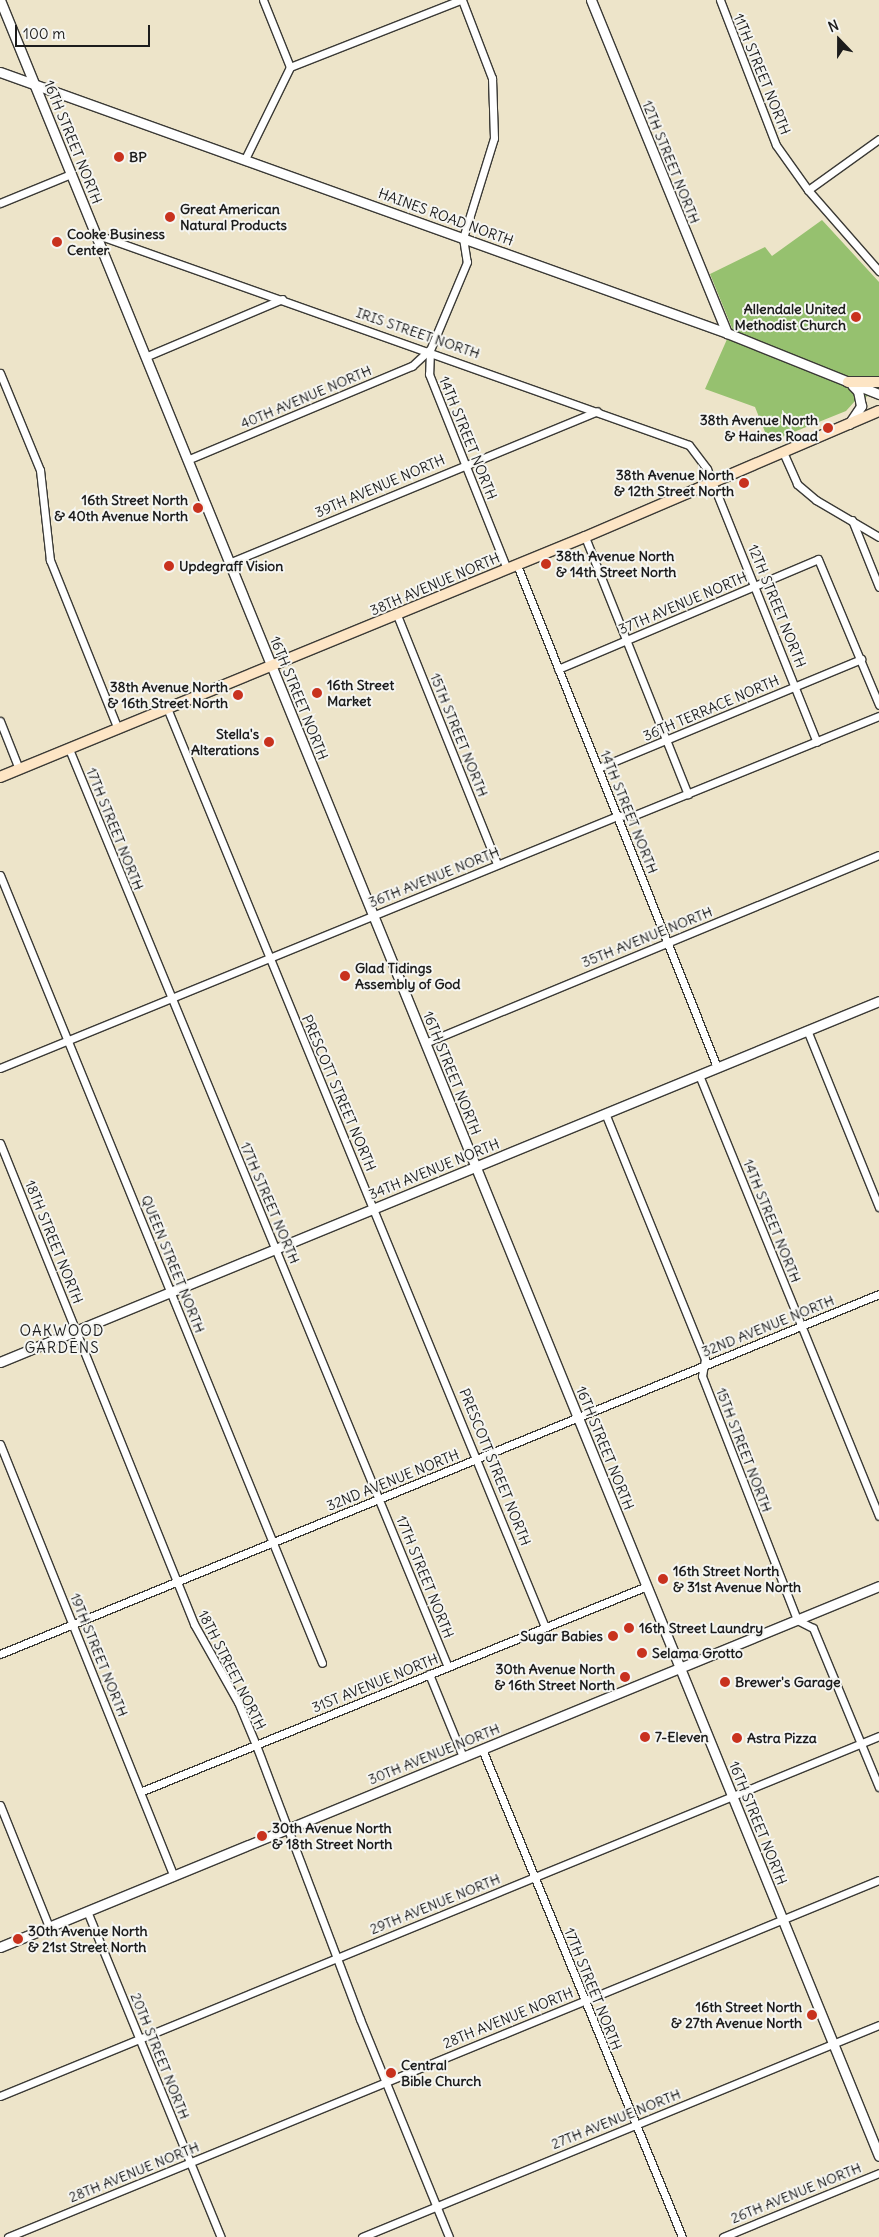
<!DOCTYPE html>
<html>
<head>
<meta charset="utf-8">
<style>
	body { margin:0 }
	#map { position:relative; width:879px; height:2237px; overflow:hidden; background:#ede4c9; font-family:Delius,sans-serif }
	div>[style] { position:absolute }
	.green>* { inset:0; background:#96c16f }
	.roads { filter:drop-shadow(1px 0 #3b3a36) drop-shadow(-1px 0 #3b3a36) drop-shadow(0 1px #3b3a36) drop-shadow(0 -1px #3b3a36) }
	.minor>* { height:7px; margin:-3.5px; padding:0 3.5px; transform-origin:3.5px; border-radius:3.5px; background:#fff }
	.tertiary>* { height:9px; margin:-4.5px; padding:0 4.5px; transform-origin:4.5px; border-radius:4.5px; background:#fff }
	.secondary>* { height:10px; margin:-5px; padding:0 5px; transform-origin:5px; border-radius:5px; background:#fde5c5 }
	.dots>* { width:14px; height:14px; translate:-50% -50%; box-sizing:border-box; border:2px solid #f6f6f2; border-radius:50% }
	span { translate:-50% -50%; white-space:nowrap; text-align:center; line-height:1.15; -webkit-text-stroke:4px #f6f6f2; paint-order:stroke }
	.street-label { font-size:14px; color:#1c1c1c }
	.poi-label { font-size:14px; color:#1c1c1c; font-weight:700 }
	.left { translate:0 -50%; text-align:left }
	.right { translate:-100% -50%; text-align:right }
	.neighbourhood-label { font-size:15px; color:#1c1c1c; letter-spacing:1px }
	.north { position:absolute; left:814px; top:15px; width:50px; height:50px; -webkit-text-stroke:4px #f6f6f2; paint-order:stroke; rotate:338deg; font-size:14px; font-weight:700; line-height:20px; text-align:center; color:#1c1c1c }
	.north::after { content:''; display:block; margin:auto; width:18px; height:22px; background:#1c1c1c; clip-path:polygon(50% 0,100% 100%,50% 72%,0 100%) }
	.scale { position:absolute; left:15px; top:25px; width:135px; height:22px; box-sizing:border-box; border:2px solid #1c1c1c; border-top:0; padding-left:6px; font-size:15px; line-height:18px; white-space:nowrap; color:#1c1c1c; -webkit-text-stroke:4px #f6f6f2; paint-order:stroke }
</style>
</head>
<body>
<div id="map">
	<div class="green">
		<div style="clip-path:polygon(822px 220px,879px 282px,879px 392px,855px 401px,846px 411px,769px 442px,755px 407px,705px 389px,732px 328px,710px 274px,765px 247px,772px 256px)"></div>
	</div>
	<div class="roads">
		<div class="minor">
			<div style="left:462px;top:0;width:84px;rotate:69deg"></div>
			<div style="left:492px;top:78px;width:60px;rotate:88.1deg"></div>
			<div style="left:494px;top:138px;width:105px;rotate:107.2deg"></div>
			<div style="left:463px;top:238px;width:24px;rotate:81deg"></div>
			<div style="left:467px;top:262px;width:95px;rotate:112.8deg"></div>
			<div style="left:430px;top:350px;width:24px;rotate:92deg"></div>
			<div style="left:429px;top:374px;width:210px;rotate:68.2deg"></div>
			<div style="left:720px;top:0;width:155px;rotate:68.9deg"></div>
			<div style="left:776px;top:145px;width:55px;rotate:54.6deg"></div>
			<div style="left:808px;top:190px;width:108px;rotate:48.8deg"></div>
			<div style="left:290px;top:67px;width:183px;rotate:-21.5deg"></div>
			<div style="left:245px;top:159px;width:102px;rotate:-63.9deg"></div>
			<div style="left:290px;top:67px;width:72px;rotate:-111.9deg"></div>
			<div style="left:808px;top:190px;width:87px;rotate:-35.7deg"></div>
			<div style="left:0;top:203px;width:77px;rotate:-22.2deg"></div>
			<div style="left:95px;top:234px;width:630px;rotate:19.56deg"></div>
			<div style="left:689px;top:445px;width:30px;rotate:53deg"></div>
			<div style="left:707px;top:469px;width:294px;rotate:68.1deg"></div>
			<div style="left:145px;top:357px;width:149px;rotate:-22.9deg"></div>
			<div style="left:0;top:373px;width:105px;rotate:67.6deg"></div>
			<div style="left:40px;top:470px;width:91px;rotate:83.7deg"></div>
			<div style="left:50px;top:560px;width:182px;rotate:68.1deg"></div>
			<div style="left:783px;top:452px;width:35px;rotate:66deg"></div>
			<div style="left:797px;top:484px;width:25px;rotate:40deg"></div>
			<div style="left:816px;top:500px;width:73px;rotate:30.4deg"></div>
			<div style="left:187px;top:460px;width:244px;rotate:-22.7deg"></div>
			<div style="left:412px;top:366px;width:23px;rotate:-43deg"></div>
			<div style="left:852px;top:520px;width:72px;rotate:68.1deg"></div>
			<div style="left:585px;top:537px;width:277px;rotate:68.2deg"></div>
			<div style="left:229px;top:563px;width:398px;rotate:-22.4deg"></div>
			<div style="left:517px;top:565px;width:540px;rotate:68.28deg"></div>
			<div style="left:397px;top:615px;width:268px;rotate:68.1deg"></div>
			<div style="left:558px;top:669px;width:282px;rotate:-22.9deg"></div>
			<div style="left:818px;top:559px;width:158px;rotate:67.3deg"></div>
			<div style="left:167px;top:708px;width:994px;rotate:67.64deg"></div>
			<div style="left:0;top:721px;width:52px;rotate:68.4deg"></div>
			<div style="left:69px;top:749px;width:993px;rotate:67.57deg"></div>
			<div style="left:598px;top:768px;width:285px;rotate:-22.5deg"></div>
			<div style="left:0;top:875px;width:851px;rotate:67.77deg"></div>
			<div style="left:807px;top:1030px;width:191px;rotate:67.9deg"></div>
			<div style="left:425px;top:1043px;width:491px;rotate:-22.5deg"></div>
			<div style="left:0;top:1068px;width:666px;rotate:-22.22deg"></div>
			<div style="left:617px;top:816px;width:18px;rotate:-3deg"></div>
			<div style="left:635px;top:815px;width:263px;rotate:-22.1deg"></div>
			<div style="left:699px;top:1075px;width:476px;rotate:67.8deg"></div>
			<div style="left:605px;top:1113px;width:266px;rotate:67.9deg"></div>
			<div style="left:705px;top:1359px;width:17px;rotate:100deg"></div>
			<div style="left:702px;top:1376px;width:262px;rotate:68.7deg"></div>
			<div style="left:797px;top:1620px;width:18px;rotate:27deg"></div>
			<div style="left:813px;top:1628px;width:172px;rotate:67.5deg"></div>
			<div style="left:0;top:1143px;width:519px;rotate:68.03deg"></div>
			<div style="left:194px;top:1624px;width:90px;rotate:60.6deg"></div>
			<div style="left:238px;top:1702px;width:47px;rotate:67.3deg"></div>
			<div style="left:256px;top:1745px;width:293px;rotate:69.2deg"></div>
			<div style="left:360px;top:2019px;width:235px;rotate:67.8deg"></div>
			<div style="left:0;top:1444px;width:466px;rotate:68.1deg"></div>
			<div style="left:0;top:1654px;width:950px;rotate:-22.27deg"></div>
			<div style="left:429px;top:1674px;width:90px;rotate:67.7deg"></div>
			<div style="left:482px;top:1749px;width:527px;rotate:67.71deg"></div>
			<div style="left:140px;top:1792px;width:547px;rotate:-22.11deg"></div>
			<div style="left:0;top:1805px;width:131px;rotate:68.1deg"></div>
			<div style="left:87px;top:1911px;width:352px;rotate:67.7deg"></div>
			<div style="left:0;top:2096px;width:950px;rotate:-22.27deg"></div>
			<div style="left:8px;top:2237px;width:941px;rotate:-22.29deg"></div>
			<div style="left:362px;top:2237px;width:559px;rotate:-22.3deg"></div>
			<div style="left:723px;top:2237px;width:169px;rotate:-22.3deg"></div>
		</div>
		<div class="tertiary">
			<div style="left:0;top:0;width:2328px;rotate:67.82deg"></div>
			<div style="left:591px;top:0;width:360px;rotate:67.8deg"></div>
			<div style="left:0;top:72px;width:772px;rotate:19.75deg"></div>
			<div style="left:727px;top:333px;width:164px;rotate:21.9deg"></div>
			<div style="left:849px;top:424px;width:22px;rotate:-56deg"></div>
			<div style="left:861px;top:406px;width:15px;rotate:-101deg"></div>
			<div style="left:858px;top:391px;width:8px;rotate:-135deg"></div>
			<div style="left:0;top:1362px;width:950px;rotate:-22.33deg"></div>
			<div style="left:0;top:1947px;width:950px;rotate:-22.33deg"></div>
		</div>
		<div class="secondary">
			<div style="left:848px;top:382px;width:31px"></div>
			<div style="left:0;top:777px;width:632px;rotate:-22.31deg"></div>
			<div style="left:585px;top:537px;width:320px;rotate:-23.2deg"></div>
		</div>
	</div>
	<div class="dots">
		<div style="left:119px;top:157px;background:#c8321e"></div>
		<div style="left:170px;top:217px;background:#c8321e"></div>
		<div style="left:57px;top:242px;background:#c8321e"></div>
		<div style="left:856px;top:317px;background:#c8321e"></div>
		<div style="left:828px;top:428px;background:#c8321e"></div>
		<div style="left:744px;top:483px;background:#c8321e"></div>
		<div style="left:198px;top:508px;background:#c8321e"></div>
		<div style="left:546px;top:564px;background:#c8321e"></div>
		<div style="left:169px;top:566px;background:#c8321e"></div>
		<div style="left:317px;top:693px;background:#c8321e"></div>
		<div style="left:238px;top:695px;background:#c8321e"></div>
		<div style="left:269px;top:742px;background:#c8321e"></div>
		<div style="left:345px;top:976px;background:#c8321e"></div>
		<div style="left:663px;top:1579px;background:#c8321e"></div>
		<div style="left:629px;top:1628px;background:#c8321e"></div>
		<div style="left:613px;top:1636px;background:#c8321e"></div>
		<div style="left:642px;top:1653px;background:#c8321e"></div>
		<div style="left:625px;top:1677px;background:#c8321e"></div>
		<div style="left:725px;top:1682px;background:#c8321e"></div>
		<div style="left:645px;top:1737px;background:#c8321e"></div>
		<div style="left:737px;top:1738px;background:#c8321e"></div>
		<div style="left:262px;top:1836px;background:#c8321e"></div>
		<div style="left:18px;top:1939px;background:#c8321e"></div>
		<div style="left:812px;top:2015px;background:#c8321e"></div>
		<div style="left:391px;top:2073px;background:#c8321e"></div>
	</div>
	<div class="street-label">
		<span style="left:762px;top:74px;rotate:68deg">11TH STREET NORTH</span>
		<span style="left:73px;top:142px;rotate:68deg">16TH STREET NORTH</span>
		<span style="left:671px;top:162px;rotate:68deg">12TH STREET NORTH</span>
		<span style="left:446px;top:217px;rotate:20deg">HAINES ROAD NORTH</span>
		<span style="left:418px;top:333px;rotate:19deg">IRIS STREET NORTH</span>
		<span style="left:306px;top:397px;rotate:-23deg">40TH AVENUE NORTH</span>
		<span style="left:468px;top:438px;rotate:68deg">14TH STREET NORTH</span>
		<span style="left:380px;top:486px;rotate:-23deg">39TH AVENUE NORTH</span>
		<span style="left:435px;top:584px;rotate:-23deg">38TH AVENUE NORTH</span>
		<span style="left:683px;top:603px;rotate:-23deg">37TH AVENUE NORTH</span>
		<span style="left:777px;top:606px;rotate:68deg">12TH STREET NORTH</span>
		<span style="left:299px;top:698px;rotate:68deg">16TH STREET NORTH</span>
		<span style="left:711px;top:708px;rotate:-23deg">36TH TERRACE NORTH</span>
		<span style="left:459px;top:735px;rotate:68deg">15TH STREET NORTH</span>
		<span style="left:629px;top:812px;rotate:68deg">14TH STREET NORTH</span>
		<span style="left:115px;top:829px;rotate:68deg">17TH STREET NORTH</span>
		<span style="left:434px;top:877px;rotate:-22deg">36TH AVENUE NORTH</span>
		<span style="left:647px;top:937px;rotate:-22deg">35TH AVENUE NORTH</span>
		<span style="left:452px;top:1073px;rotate:68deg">16TH STREET NORTH</span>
		<span style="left:339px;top:1093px;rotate:67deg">PRESCOTT STREET NORTH</span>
		<span style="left:434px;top:1169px;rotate:-22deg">34TH AVENUE NORTH</span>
		<span style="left:270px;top:1203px;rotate:67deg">17TH STREET NORTH</span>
		<span style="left:772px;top:1221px;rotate:68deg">14TH STREET NORTH</span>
		<span style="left:54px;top:1242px;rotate:68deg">18TH STREET NORTH</span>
		<span style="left:173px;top:1264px;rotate:68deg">QUEEN STREET NORTH</span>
		<span style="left:768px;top:1326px;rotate:-22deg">32ND AVENUE NORTH</span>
		<span style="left:605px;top:1448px;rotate:68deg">16TH STREET NORTH</span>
		<span style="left:744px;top:1450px;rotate:69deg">15TH STREET NORTH</span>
		<span style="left:495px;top:1467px;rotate:68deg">PRESCOTT STREET NORTH</span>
		<span style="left:393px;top:1480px;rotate:-22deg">32ND AVENUE NORTH</span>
		<span style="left:425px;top:1577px;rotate:68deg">17TH STREET NORTH</span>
		<span style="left:99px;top:1655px;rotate:68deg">19TH STREET NORTH</span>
		<span style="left:232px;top:1670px;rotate:63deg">18TH STREET NORTH</span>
		<span style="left:375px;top:1683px;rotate:-22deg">31ST AVENUE NORTH</span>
		<span style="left:434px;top:1754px;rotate:-22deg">30TH AVENUE NORTH</span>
		<span style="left:758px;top:1823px;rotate:68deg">16TH STREET NORTH</span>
		<span style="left:435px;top:1904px;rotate:-22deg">29TH AVENUE NORTH</span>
		<span style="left:593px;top:1989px;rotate:68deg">17TH STREET NORTH</span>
		<span style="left:508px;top:2018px;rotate:-22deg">28TH AVENUE NORTH</span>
		<span style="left:160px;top:2056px;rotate:68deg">20TH STREET NORTH</span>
		<span style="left:616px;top:2119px;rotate:-22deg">27TH AVENUE NORTH</span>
		<span style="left:134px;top:2172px;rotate:-22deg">28TH AVENUE NORTH</span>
		<span style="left:796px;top:2193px;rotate:-22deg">26TH AVENUE NORTH</span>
	</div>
	<div class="poi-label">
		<span class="left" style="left:129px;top:157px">BP</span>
		<span class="left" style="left:180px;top:217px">Great American<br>Natural Products</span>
		<span class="left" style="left:67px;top:242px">Cooke Business<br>Center</span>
		<span class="right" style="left:846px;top:317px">Allendale United<br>Methodist Church</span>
		<span class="right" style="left:818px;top:428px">38th Avenue North<br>&amp; Haines Road</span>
		<span class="right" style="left:734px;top:483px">38th Avenue North<br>&amp; 12th Street North</span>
		<span class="right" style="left:188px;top:508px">16th Street North<br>&amp; 40th Avenue North</span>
		<span class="left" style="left:556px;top:564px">38th Avenue North<br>&amp; 14th Street North</span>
		<span class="left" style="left:179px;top:566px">Updegraff Vision</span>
		<span class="left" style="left:327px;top:693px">16th Street<br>Market</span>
		<span class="right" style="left:228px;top:695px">38th Avenue North<br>&amp; 16th Street North</span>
		<span class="right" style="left:259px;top:742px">Stella's<br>Alterations</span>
		<span class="left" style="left:355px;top:976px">Glad Tidings<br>Assembly of God</span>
		<span class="left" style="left:673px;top:1579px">16th Street North<br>&amp; 31st Avenue North</span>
		<span class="left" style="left:639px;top:1628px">16th Street Laundry</span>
		<span class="right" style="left:603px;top:1636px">Sugar Babies</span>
		<span class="left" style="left:652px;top:1653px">Selama Grotto</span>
		<span class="right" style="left:615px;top:1677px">30th Avenue North<br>&amp; 16th Street North</span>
		<span class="left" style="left:735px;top:1682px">Brewer's Garage</span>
		<span class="left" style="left:655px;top:1737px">7-Eleven</span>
		<span class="left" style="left:747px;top:1738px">Astra Pizza</span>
		<span class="left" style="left:272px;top:1836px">30th Avenue North<br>&amp; 18th Street North</span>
		<span class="left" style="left:28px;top:1939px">30th Avenue North<br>&amp; 21st Street North</span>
		<span class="right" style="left:802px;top:2015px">16th Street North<br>&amp; 27th Avenue North</span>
		<span class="left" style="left:401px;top:2073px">Central<br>Bible Church</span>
	</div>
	<div class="neighbourhood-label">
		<span style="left:62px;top:1339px">OAKWOOD<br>GARDENS</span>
	</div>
	<div class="north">N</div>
	<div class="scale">100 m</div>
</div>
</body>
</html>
